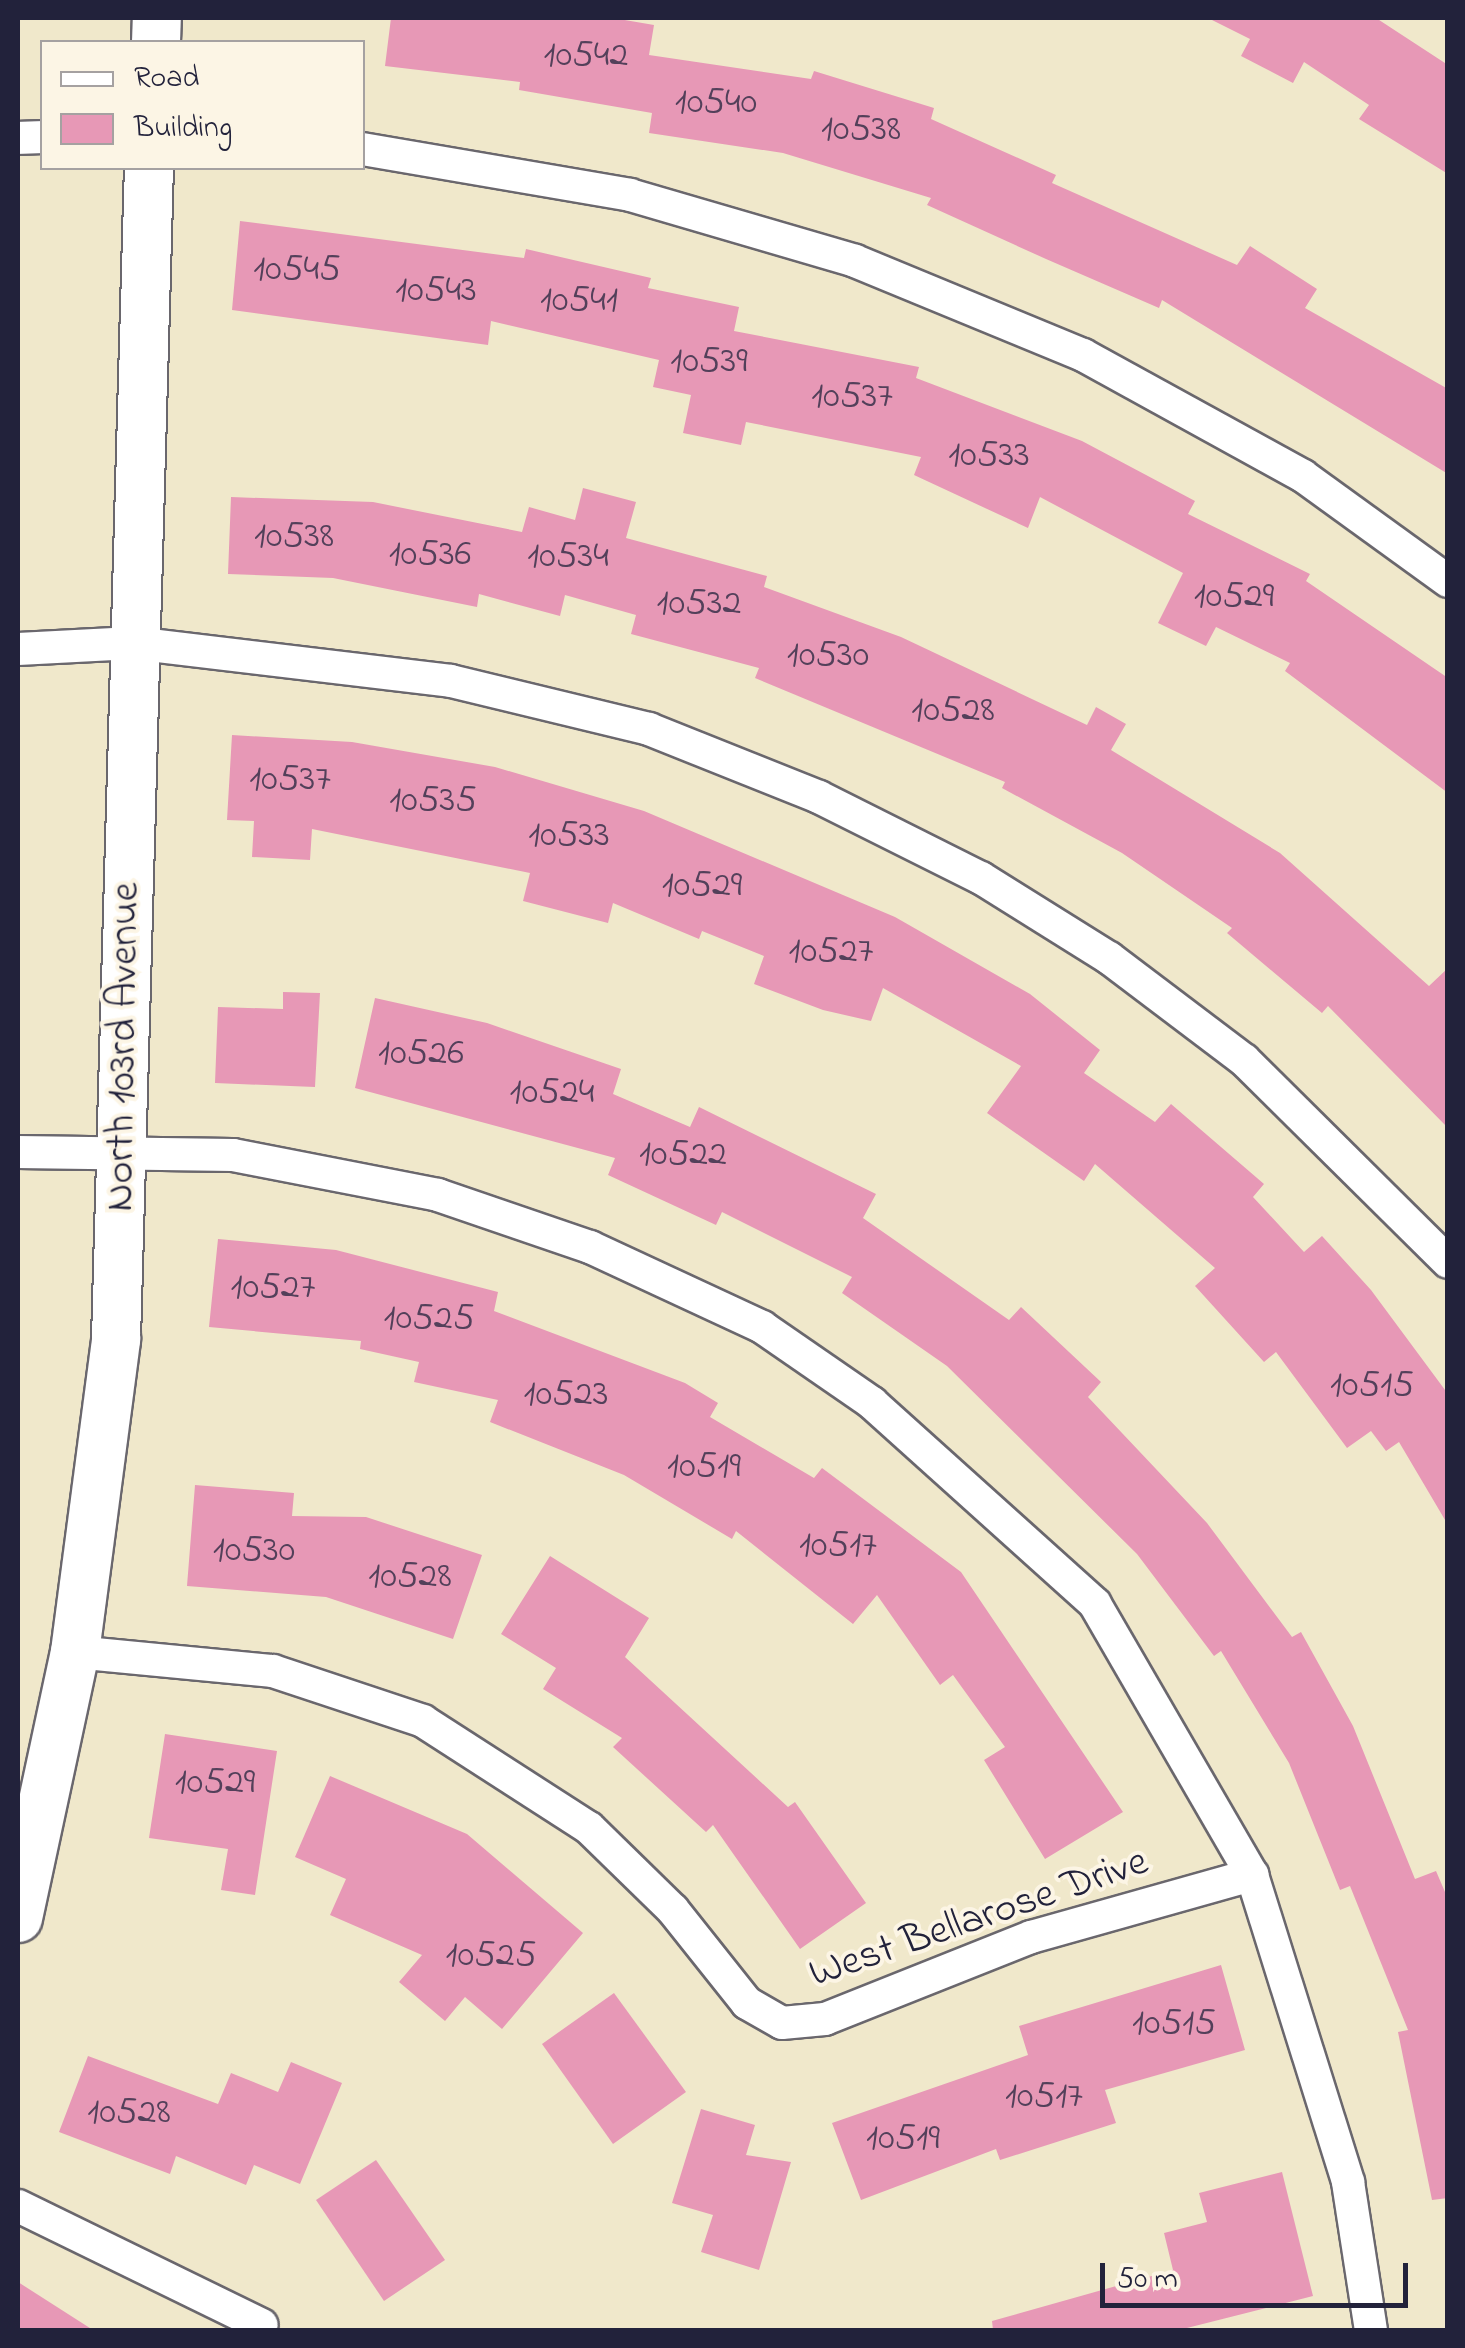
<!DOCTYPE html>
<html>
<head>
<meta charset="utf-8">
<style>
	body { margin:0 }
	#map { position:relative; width:1465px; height:2348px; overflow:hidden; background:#f0e8cb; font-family:"Indie Flower",sans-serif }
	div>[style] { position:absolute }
	.building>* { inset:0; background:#e798b6 }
	.roads { filter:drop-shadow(2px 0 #6a676d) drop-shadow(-2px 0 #6a676d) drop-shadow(0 2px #6a676d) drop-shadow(0 -2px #6a676d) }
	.street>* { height:32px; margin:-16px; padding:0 16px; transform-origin:16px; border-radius:16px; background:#fff }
	.secondary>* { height:48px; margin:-24px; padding:0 24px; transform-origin:24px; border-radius:24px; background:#fff }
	span { translate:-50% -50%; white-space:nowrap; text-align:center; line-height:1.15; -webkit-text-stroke:8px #fcf5e5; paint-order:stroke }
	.number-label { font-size:38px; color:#53405a }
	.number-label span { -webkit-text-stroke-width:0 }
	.street-label { font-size:42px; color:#22223b }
	.frame { position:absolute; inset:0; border:20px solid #22223b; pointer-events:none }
	.legend { position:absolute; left:40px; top:40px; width:325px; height:130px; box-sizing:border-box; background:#fcf5e5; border:2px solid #a5a1a1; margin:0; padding:12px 18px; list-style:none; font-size:30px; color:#22223b }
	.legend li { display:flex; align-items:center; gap:20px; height:50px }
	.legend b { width:50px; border:2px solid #a5a1a1 }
	.scale { position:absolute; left:1100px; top:2263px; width:308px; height:45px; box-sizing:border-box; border:5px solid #22223b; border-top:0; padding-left:12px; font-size:30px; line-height:35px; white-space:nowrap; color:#22223b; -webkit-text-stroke:8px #fcf5e5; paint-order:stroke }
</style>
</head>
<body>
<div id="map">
	<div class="building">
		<div style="clip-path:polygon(391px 18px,613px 18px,654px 25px,649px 55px,811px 79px,814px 71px,934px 108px,931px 119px,1056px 175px,1052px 183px,1237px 265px,1250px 246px,1317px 289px,1305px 308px,1448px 389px,1448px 474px,1162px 300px,1159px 308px,1046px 259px,927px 205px,931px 198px,783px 153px,649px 133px,652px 113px,519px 90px,520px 82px,385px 66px)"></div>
		<div style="clip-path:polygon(1208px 18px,1376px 18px,1448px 65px,1448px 174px,1359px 119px,1369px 105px,1304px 62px,1293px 83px,1241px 56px,1250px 39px)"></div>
		<div style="clip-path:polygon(240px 221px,524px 258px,526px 249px,651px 278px,648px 288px,739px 307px,734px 331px,919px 367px,916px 378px,1082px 441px,1195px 501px,1188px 514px,1310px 574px,1306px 581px,1448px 678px,1448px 793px,1285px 671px,1290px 663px,1216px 627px,1206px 646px,1158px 623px,1183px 573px,1040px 497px,1028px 528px,914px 475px,921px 457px,746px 422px,741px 445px,683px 433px,691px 395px,653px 387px,659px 360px,491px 321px,488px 345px,232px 310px)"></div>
		<div style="clip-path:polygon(583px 488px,636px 502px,626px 538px,767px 576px,764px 587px,901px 637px,1087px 725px,1096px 707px,1126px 724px,1111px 750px,1280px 853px,1429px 986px,1448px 968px,1448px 1128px,1328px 1006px,1322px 1013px,1227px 933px,1232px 928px,1122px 853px,1002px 788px,1005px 782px,755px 678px,759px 668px,631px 634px,636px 615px,565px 595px,560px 616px,479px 594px,477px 607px,333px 578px,228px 574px,231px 497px,373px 502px,522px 532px,529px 507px,575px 520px)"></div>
		<div style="clip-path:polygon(232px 735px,352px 742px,495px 767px,644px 811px,895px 917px,1030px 994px,1100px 1050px,1084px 1073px,1155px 1122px,1171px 1104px,1264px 1184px,1253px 1197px,1304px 1252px,1322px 1236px,1371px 1290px,1448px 1394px,1448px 1525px,1399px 1442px,1386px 1451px,1371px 1431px,1347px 1448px,1276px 1352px,1264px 1362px,1195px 1286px,1215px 1268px,1095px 1164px,1084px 1181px,987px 1113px,1021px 1066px,883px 988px,871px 1021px,823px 1010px,754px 984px,764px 956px,702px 931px,699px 939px,613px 903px,608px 923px,523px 901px,530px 873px,312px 829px,310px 860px,252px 857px,254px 821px,227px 820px)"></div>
		<div style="clip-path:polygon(283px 992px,320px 993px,315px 1087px,215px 1083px,218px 1007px,283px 1009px)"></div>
		<div style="clip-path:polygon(375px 998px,487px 1023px,621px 1069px,613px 1094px,690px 1127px,699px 1107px,876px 1194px,863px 1218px,1009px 1320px,1021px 1307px,1101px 1382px,1088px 1397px,1207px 1523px,1292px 1637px,1301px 1632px,1353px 1726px,1415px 1879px,1436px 1871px,1448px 1899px,1448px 2198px,1432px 2200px,1398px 2032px,1408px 2030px,1350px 1886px,1340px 1890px,1289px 1763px,1221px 1651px,1214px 1656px,1137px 1554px,947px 1366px,842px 1293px,852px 1277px,722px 1212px,716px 1225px,608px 1175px,615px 1158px,355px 1088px)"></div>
		<div style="clip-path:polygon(218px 1239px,336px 1250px,498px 1292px,494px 1311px,685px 1383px,718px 1403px,710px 1417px,814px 1478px,822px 1468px,961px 1572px,1123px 1812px,1045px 1859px,984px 1760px,1005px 1747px,953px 1675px,940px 1685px,877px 1595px,853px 1624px,736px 1531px,732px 1539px,624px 1475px,490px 1422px,498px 1400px,414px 1382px,419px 1362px,360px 1349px,361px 1341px,209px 1327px)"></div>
		<div style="clip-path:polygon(195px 1485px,294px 1493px,292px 1516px,366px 1517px,482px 1555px,453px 1639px,326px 1597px,187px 1586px)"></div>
		<div style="clip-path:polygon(550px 1556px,649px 1618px,625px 1657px,788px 1807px,795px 1802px,866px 1903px,800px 1949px,713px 1825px,706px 1832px,613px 1747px,622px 1738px,543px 1689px,556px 1668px,501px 1634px)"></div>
		<div style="clip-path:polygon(165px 1734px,277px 1751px,255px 1895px,221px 1890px,228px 1849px,149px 1838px)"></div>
		<div style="clip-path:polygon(330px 1776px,467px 1834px,583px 1933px,502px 2029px,465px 1997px,445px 2021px,399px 1982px,422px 1955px,330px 1915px,346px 1879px,295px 1857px)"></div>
		<div style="clip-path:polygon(1221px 1965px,1245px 2050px,1105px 2090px,1116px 2123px,1000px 2160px,996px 2149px,861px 2200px,832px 2123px,1028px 2055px,1019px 2026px)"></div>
		<div style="clip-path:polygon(614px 1993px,686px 2092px,613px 2144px,542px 2044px)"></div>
		<div style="clip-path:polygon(88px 2056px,218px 2104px,231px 2073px,278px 2092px,291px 2062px,342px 2083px,300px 2184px,254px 2165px,246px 2185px,176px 2156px,170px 2174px,59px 2132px)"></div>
		<div style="clip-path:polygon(701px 2109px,755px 2125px,746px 2155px,791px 2162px,759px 2270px,701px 2252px,713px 2215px,672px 2203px)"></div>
		<div style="clip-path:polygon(376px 2160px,445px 2260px,384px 2301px,316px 2200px)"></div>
		<div style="clip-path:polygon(1282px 2172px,1313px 2296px,1179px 2330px,993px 2330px,992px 2321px,1173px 2270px,1164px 2233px,1207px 2222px,1199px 2193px)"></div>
		<div style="clip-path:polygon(18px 2282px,93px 2330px,18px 2330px)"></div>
	</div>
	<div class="roads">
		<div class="street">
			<div style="left:18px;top:138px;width:24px;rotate:-2deg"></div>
			<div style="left:362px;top:149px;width:272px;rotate:9.7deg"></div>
			<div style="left:630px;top:195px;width:234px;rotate:16.3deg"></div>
			<div style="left:855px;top:261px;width:247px;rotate:22.4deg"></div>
			<div style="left:1083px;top:355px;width:251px;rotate:28.8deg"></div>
			<div style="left:1303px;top:476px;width:179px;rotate:35.9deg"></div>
			<div style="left:18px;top:649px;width:115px;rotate:-3deg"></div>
			<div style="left:133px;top:643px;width:320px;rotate:6.8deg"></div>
			<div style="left:451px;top:681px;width:204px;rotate:13.6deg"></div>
			<div style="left:649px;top:729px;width:183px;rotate:21.8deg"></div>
			<div style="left:819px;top:797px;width:181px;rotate:26.6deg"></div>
			<div style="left:981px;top:878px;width:151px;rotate:32deg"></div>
			<div style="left:1109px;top:958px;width:169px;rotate:37.1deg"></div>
			<div style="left:1244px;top:1060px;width:287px;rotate:44.7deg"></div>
			<div style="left:18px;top:1152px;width:215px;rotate:0.8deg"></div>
			<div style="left:233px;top:1155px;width:209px;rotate:11deg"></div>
			<div style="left:438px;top:1195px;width:161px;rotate:18.9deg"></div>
			<div style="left:590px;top:1247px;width:190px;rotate:24.9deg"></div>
			<div style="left:762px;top:1327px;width:134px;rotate:34.6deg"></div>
			<div style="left:872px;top:1403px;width:300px;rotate:42deg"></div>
			<div style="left:1095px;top:1604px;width:313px;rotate:59.9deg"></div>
			<div style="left:1252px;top:1875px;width:322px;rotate:72.6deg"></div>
			<div style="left:1348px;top:2182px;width:150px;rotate:81.2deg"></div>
			<div style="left:75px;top:1652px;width:199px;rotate:5.5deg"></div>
			<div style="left:273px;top:1671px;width:158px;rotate:18.4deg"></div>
			<div style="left:423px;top:1721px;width:197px;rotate:32.8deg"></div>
			<div style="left:589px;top:1828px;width:117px;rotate:44.3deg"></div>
			<div style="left:673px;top:1910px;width:119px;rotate:51.5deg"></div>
			<div style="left:747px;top:2003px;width:40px;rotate:29.7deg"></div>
			<div style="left:782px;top:2023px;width:43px;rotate:-5.3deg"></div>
			<div style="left:825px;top:2019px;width:222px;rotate:-21.7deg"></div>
			<div style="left:1031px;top:1937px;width:230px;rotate:-15.7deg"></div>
			<div style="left:18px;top:2206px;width:271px;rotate:26deg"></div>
		</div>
		<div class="secondary">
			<div style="left:156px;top:42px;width:24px;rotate:-88deg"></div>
			<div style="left:18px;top:1918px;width:272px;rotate:-77.9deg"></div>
			<div style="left:75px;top:1652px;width:316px;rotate:-82.5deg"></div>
			<div style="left:116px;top:1339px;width:1171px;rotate:-88.39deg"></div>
		</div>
	</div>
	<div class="number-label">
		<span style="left:586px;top:57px">10542</span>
		<span style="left:716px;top:104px">10540</span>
		<span style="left:861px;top:131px">10538</span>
		<span style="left:297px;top:271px">10545</span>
		<span style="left:436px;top:292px">10543</span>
		<span style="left:579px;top:302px">10541</span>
		<span style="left:709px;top:363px">10539</span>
		<span style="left:852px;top:398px">10537</span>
		<span style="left:989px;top:457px">10533</span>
		<span style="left:294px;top:538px">10538</span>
		<span style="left:430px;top:556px">10536</span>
		<span style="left:568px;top:558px">10534</span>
		<span style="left:1234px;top:598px">10529</span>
		<span style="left:699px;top:605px">10532</span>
		<span style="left:828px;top:657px">10530</span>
		<span style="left:953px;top:712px">10528</span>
		<span style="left:290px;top:781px">10537</span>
		<span style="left:433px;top:802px">10535</span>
		<span style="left:569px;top:837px">10533</span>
		<span style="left:702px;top:887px">10529</span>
		<span style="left:831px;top:953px">10527</span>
		<span style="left:421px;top:1055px">10526</span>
		<span style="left:552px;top:1094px">10524</span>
		<span style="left:683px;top:1156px">10522</span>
		<span style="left:273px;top:1289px">10527</span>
		<span style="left:429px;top:1320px">10525</span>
		<span style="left:1372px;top:1387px">10515</span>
		<span style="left:566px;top:1396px">10523</span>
		<span style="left:704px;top:1468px">10519</span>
		<span style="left:838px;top:1547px">10517</span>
		<span style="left:254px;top:1552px">10530</span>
		<span style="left:410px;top:1578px">10528</span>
		<span style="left:215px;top:1784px">10529</span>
		<span style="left:491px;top:1957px">10525</span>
		<span style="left:1174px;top:2025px">10515</span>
		<span style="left:1044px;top:2098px">10517</span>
		<span style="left:129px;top:2114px">10528</span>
		<span style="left:903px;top:2140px">10519</span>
	</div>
	<div class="street-label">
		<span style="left:124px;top:1047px;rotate:-89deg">North 103rd Avenue</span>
		<span style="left:979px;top:1919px;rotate:-19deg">West Bellarose Drive</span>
	</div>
	<div class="frame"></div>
	<ul class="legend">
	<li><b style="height:12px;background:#fff"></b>Road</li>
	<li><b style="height:28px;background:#e798b6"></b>Building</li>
	</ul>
	<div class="scale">50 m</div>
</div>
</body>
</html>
